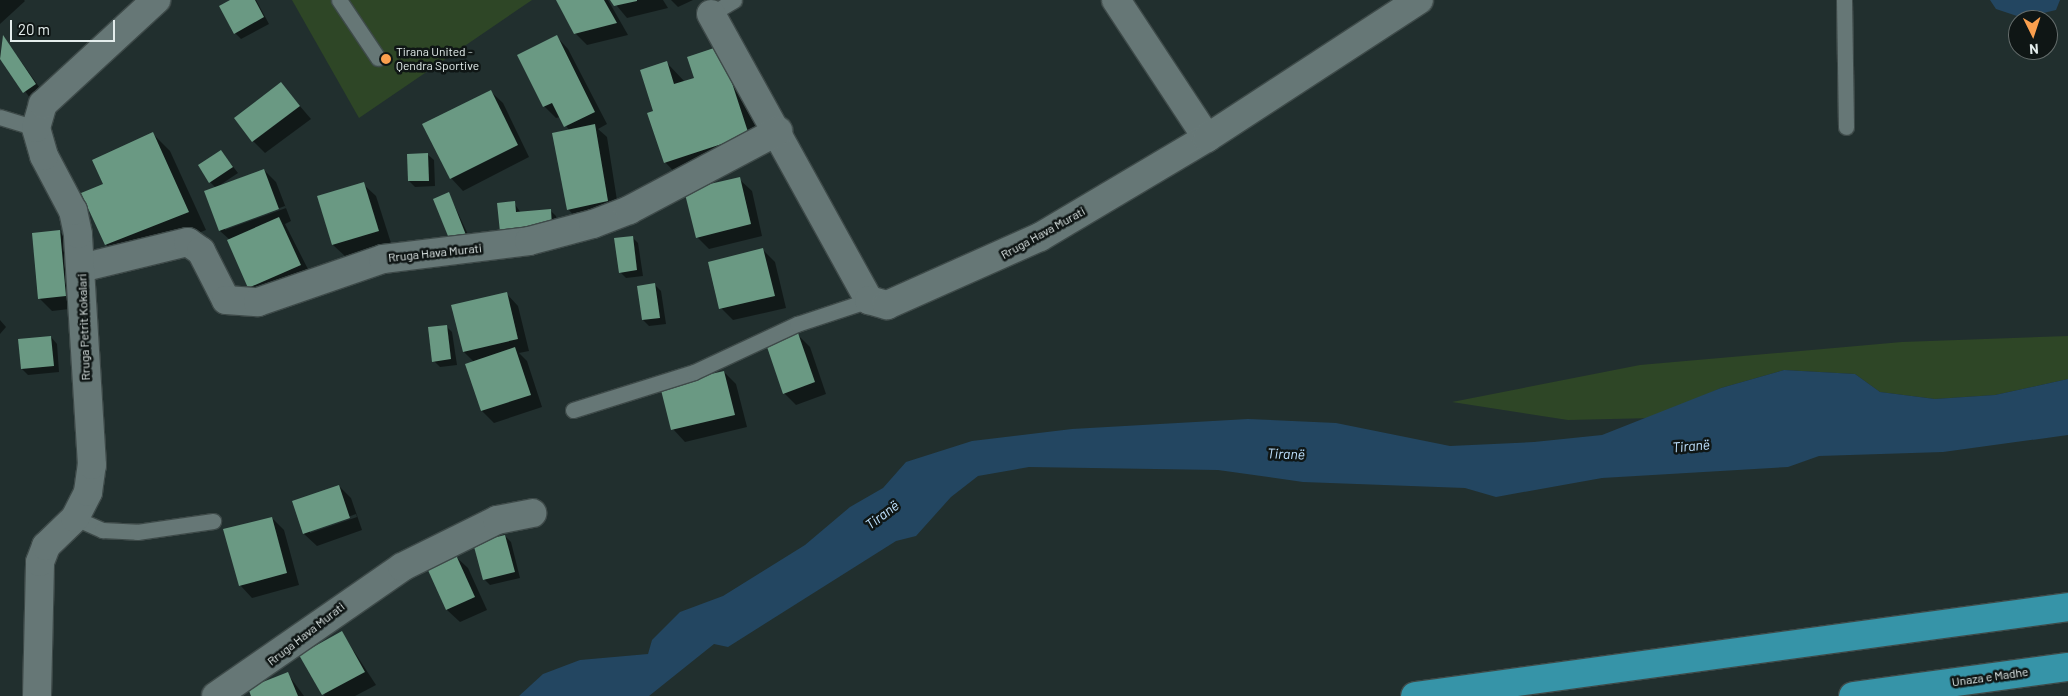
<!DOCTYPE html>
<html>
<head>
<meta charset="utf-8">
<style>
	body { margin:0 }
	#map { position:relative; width:2068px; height:696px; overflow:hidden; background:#212f2e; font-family:Barlow,sans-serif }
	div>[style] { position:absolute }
	.green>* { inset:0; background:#2e4626 }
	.water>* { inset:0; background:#234661 }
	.shadow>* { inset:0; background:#0007 }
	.building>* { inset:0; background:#6a9983 }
	.roads { filter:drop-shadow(1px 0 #3e4a49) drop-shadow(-1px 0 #3e4a49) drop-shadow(0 1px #3e4a49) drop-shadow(0 -1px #3e4a49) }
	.service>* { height:15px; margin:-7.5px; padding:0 7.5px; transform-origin:7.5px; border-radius:7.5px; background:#667776 }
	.minor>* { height:28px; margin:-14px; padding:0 14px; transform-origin:14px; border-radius:14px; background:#667776 }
	.trunk>* { height:28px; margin:-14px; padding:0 14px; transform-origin:14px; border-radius:14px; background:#3694a8 }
	.dots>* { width:14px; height:14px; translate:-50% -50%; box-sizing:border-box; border:2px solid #0f1615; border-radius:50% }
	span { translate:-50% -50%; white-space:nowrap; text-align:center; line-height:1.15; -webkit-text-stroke:5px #0f1615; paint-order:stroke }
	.poi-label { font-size:12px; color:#e4edec }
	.left { translate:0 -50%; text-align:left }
	.street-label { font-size:12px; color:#e4edec }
	.water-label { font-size:14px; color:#bfe2ff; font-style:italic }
	.north { position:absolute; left:2008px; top:10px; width:50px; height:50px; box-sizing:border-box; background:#0f1615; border:1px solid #646c6b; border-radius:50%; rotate:176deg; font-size:14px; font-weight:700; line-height:20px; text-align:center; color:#e4edec }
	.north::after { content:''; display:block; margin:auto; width:18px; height:22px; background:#fa9f4e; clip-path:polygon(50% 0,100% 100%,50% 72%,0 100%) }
	.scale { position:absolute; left:10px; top:20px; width:105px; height:22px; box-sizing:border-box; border:2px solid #e4edec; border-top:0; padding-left:6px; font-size:15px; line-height:18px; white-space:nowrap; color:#e4edec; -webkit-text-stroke:4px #0f1615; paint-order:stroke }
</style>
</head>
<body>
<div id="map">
	<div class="green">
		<div style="clip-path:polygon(292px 0,532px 0,359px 118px)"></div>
		<div style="clip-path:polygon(2068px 336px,2068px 379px,1995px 395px,1935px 399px,1880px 392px,1855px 374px,1784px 370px,1721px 388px,1654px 418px,1568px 420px,1452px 402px,1640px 365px,1902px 342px)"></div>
	</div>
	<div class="water">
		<div style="clip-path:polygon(1990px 0,2060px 0,2056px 10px,2023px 18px,1996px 9px)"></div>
		<div style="clip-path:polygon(1784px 370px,1855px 374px,1880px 392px,1935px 399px,1995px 395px,2068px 379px,2068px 435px,1943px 452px,1819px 456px,1788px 467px,1602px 478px,1496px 497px,1465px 488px,1303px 482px,1218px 470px,1029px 467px,978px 476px,951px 497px,916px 536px,896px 541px,728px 647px,714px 644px,649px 696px,519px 696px,543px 674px,580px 660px,648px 654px,652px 640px,680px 612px,723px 596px,805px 545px,850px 507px,883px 488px,906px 462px,972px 441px,1072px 429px,1248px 419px,1336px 423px,1450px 446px,1534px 442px,1602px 435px,1721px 388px)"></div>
	</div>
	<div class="shadow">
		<div style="clip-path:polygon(0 0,24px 0,25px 1px,0 24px)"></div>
		<div style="clip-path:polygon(233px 0,256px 0,269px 24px,241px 39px,235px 33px)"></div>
		<div style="clip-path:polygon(557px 0,608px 0,628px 35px,587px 45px,575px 33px)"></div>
		<div style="clip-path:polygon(612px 0,663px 0,668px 8px,627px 18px)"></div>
		<div style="clip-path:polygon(671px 0,693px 0,678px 7px)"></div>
		<div style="clip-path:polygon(3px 36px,42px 91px,30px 98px,0 57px)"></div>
		<div style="clip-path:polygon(556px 36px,568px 49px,607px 124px,598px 129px,607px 137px,619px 213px,580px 222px,568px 209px,569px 130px,560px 117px,556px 118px,544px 106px)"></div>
		<div style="clip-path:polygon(667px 63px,685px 82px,736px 65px,765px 152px,682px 180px,665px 162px,655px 112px)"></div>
		<div style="clip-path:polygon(281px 84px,311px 119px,265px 153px,253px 141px)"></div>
		<div style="clip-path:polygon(490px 91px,503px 103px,529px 157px,463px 191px,451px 178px)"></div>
		<div style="clip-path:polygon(153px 134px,170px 151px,206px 230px,123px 262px,106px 244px,104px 185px)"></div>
		<div style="clip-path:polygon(evenodd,221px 151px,238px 173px,220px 185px,264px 170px,276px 182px,291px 221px,285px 224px,312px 277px,262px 300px,249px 287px,230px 240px,220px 231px,216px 188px,210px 182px,221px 151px,285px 206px,286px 208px,225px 230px,225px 228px,285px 206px)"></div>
		<div style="clip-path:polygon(427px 154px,434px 160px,435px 186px,415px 187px,409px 181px)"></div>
		<div style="clip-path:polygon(739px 179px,752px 191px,762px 236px,709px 249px,697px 237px)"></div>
		<div style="clip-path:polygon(363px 184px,376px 196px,391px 243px,346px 257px,333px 245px,319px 197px)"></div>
		<div style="clip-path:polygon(449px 194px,471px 241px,458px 247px)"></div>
		<div style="clip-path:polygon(514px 203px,521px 213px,550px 210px,556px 216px,558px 232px,507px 238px)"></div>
		<div style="clip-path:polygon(59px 231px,72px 244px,78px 308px,52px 311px,40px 299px)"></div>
		<div style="clip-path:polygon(632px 237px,638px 243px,643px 276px,626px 278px,620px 272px)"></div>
		<div style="clip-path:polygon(763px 250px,775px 262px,786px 308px,733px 320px,721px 308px)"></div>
		<div style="clip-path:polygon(655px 285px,661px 291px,666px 324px,649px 326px,643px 320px)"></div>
		<div style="clip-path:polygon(506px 293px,518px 306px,529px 351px,519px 353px,527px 361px,542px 407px,494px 423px,482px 411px,467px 364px,474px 362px,464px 352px)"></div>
		<div style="clip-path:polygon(0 320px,6px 327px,0 334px)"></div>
		<div style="clip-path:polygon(446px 326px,452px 332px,457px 365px,440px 367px,434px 361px)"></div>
		<div style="clip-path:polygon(798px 335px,810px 347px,826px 394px,796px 405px,784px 393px)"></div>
		<div style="clip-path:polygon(51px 337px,57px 344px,59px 372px,28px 375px,22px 369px)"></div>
		<div style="clip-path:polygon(724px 372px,736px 384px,747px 427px,685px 442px,673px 429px)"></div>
		<div style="clip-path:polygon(evenodd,339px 486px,351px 498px,362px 530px,317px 546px,304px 534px,293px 502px,339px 486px,356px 514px,357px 517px,310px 533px,310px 531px,356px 514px)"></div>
		<div style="clip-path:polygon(272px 518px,284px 530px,299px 585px,252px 598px,240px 585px)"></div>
		<div style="clip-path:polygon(505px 536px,511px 542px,520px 578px,490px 585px,484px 579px)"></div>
		<div style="clip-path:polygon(455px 556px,468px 568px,487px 610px,460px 622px,447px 610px,428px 568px)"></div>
		<div style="clip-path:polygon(342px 633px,376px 685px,355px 696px,324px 696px)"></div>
		<div style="clip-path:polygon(287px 673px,304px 696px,252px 696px)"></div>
	</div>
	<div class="building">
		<div style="clip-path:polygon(230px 0,255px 0,264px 17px,234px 34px,219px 6px)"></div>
		<div style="clip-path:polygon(556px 0,604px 0,617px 23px,574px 34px)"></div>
		<div style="clip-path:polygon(610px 0,637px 0,637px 1px,614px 6px)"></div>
		<div style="clip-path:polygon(3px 35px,36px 84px,23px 93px,0 59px)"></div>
		<div style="clip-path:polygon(557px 35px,595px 112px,564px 127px,552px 103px,543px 107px,517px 55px)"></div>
		<div style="clip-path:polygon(720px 46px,749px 135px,664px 163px,647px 113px,653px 111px,640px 70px,667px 61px,674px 84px,694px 78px,687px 57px)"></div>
		<div style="clip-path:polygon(281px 82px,300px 106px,252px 142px,234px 118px)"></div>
		<div style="clip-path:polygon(491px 90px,518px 145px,450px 179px,422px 124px)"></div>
		<div style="clip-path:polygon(595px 124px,608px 201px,567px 210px,552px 133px)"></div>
		<div style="clip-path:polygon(153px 132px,189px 212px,105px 245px,81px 193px,103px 184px,92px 160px)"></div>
		<div style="clip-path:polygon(221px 150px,233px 167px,209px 183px,198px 165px)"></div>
		<div style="clip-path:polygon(428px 153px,429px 181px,408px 181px,407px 154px)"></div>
		<div style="clip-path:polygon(264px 169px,279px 209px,219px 231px,204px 191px)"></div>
		<div style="clip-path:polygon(740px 177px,751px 224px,696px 238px,684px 190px)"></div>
		<div style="clip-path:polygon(364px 182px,379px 231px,332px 245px,317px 196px)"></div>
		<div style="clip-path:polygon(449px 192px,466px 235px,450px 241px,433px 199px)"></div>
		<div style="clip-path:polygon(515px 201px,516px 212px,551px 209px,552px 227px,500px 232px,497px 203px)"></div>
		<div style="clip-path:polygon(279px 217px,301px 265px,248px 288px,227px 240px)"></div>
		<div style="clip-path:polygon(60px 230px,66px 296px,38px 299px,32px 233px)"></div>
		<div style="clip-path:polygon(633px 236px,637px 270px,619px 273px,614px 238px)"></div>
		<div style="clip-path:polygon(763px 248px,775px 296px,719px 309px,708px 262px)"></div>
		<div style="clip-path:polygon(655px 283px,660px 318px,642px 320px,637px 286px)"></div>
		<div style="clip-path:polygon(507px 292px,518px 339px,463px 352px,451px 305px)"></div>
		<div style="clip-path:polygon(447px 325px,451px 359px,432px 362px,428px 327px)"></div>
		<div style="clip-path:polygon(798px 333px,815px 382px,783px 394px,766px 344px)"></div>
		<div style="clip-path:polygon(51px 336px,54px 366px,21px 369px,18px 339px)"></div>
		<div style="clip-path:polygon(515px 347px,531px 395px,481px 411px,465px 364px)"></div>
		<div style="clip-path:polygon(724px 371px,735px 415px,671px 430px,660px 386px)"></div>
		<div style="clip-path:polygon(339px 485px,350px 518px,303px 534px,292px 501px)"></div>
		<div style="clip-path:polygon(272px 517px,287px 573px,239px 586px,223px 529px)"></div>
		<div style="clip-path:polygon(505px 535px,515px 572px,483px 580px,473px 543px)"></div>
		<div style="clip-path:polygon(456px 555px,475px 597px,446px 610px,427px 568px)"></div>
		<div style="clip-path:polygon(342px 631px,365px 672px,322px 695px,299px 655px)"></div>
		<div style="clip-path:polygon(288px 672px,298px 696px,251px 696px,248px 688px)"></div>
	</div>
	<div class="roads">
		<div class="service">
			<div style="left:339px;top:0;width:70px;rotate:56.1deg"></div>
			<div style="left:1844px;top:0;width:127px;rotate:89.1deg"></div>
			<div style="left:711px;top:14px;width:27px;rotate:-31deg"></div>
			<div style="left:0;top:117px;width:38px;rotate:17deg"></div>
			<div style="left:573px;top:410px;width:127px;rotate:-17.4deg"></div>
			<div style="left:694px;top:372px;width:114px;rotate:-25deg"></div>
			<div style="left:797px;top:324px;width:76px;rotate:-18.4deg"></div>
			<div style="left:75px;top:518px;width:30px;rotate:24deg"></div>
			<div style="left:102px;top:530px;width:35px;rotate:3deg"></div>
			<div style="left:137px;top:532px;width:77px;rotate:-8.2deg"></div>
		</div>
		<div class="minor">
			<div style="left:1116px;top:0;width:165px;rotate:56.6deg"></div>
			<div style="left:711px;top:14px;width:327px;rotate:61.1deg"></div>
			<div style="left:869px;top:300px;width:19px;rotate:16deg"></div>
			<div style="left:887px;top:305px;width:167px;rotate:-24deg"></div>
			<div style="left:1040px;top:237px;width:194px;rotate:-30.7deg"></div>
			<div style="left:1207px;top:138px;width:253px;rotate:-33.1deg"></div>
			<div style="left:81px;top:268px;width:110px;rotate:-13.7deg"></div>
			<div style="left:188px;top:242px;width:16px;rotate:35deg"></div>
			<div style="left:201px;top:251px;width:55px;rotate:63deg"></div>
			<div style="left:226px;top:300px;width:32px;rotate:4deg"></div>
			<div style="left:258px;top:302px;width:132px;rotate:-19deg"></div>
			<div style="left:383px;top:259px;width:147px;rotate:-7deg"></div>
			<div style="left:529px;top:241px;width:66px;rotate:-14.9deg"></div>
			<div style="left:593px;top:224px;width:39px;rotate:-21deg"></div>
			<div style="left:629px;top:210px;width:169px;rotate:-27.9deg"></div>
			<div style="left:37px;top:696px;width:134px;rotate:-88.7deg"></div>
			<div style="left:40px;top:562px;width:17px;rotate:-69deg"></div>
			<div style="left:46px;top:546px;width:40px;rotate:-44deg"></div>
			<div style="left:75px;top:518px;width:29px;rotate:-63deg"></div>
			<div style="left:88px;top:492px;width:27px;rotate:-82deg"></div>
			<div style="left:92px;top:465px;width:231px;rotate:-93.5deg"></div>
			<div style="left:78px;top:234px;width:24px;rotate:-102deg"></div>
			<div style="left:73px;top:211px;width:62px;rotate:-117.8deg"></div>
			<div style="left:44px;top:156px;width:29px;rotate:-106deg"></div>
			<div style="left:36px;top:128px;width:25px;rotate:-74deg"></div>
			<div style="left:43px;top:104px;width:154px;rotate:-42.6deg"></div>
			<div style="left:216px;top:696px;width:226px;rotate:-34.7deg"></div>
			<div style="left:402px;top:567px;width:106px;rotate:-26.3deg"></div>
			<div style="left:497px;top:520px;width:36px;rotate:-11deg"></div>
		</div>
		<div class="trunk">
			<div style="left:1415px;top:696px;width:659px;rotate:-7.76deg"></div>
			<div style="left:1853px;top:696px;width:217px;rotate:-7.7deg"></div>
		</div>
	</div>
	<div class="dots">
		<div style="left:386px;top:59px;background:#fa9f4e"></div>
	</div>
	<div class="poi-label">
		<span class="left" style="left:396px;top:59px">Tirana United -<br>Qendra Sportive</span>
	</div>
	<div class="street-label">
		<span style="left:1043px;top:233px;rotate:-29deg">Rruga Hava Murati</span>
		<span style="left:435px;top:253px;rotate:-6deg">Rruga Hava Murati</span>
		<span style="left:84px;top:327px;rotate:-92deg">Rruga Petrit Kokalari</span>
		<span style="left:306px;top:634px;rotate:-38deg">Rruga Hava Murati</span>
		<span style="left:1990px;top:677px;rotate:-8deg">Unaza e Madhe</span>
	</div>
	<div class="water-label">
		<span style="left:1691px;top:446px;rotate:-5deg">Tiranë</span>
		<span style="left:1286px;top:454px;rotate:2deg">Tiranë</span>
		<span style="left:882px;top:515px;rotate:-37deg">Tiranë</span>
	</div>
	<div class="north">N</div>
	<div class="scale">20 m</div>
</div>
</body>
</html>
